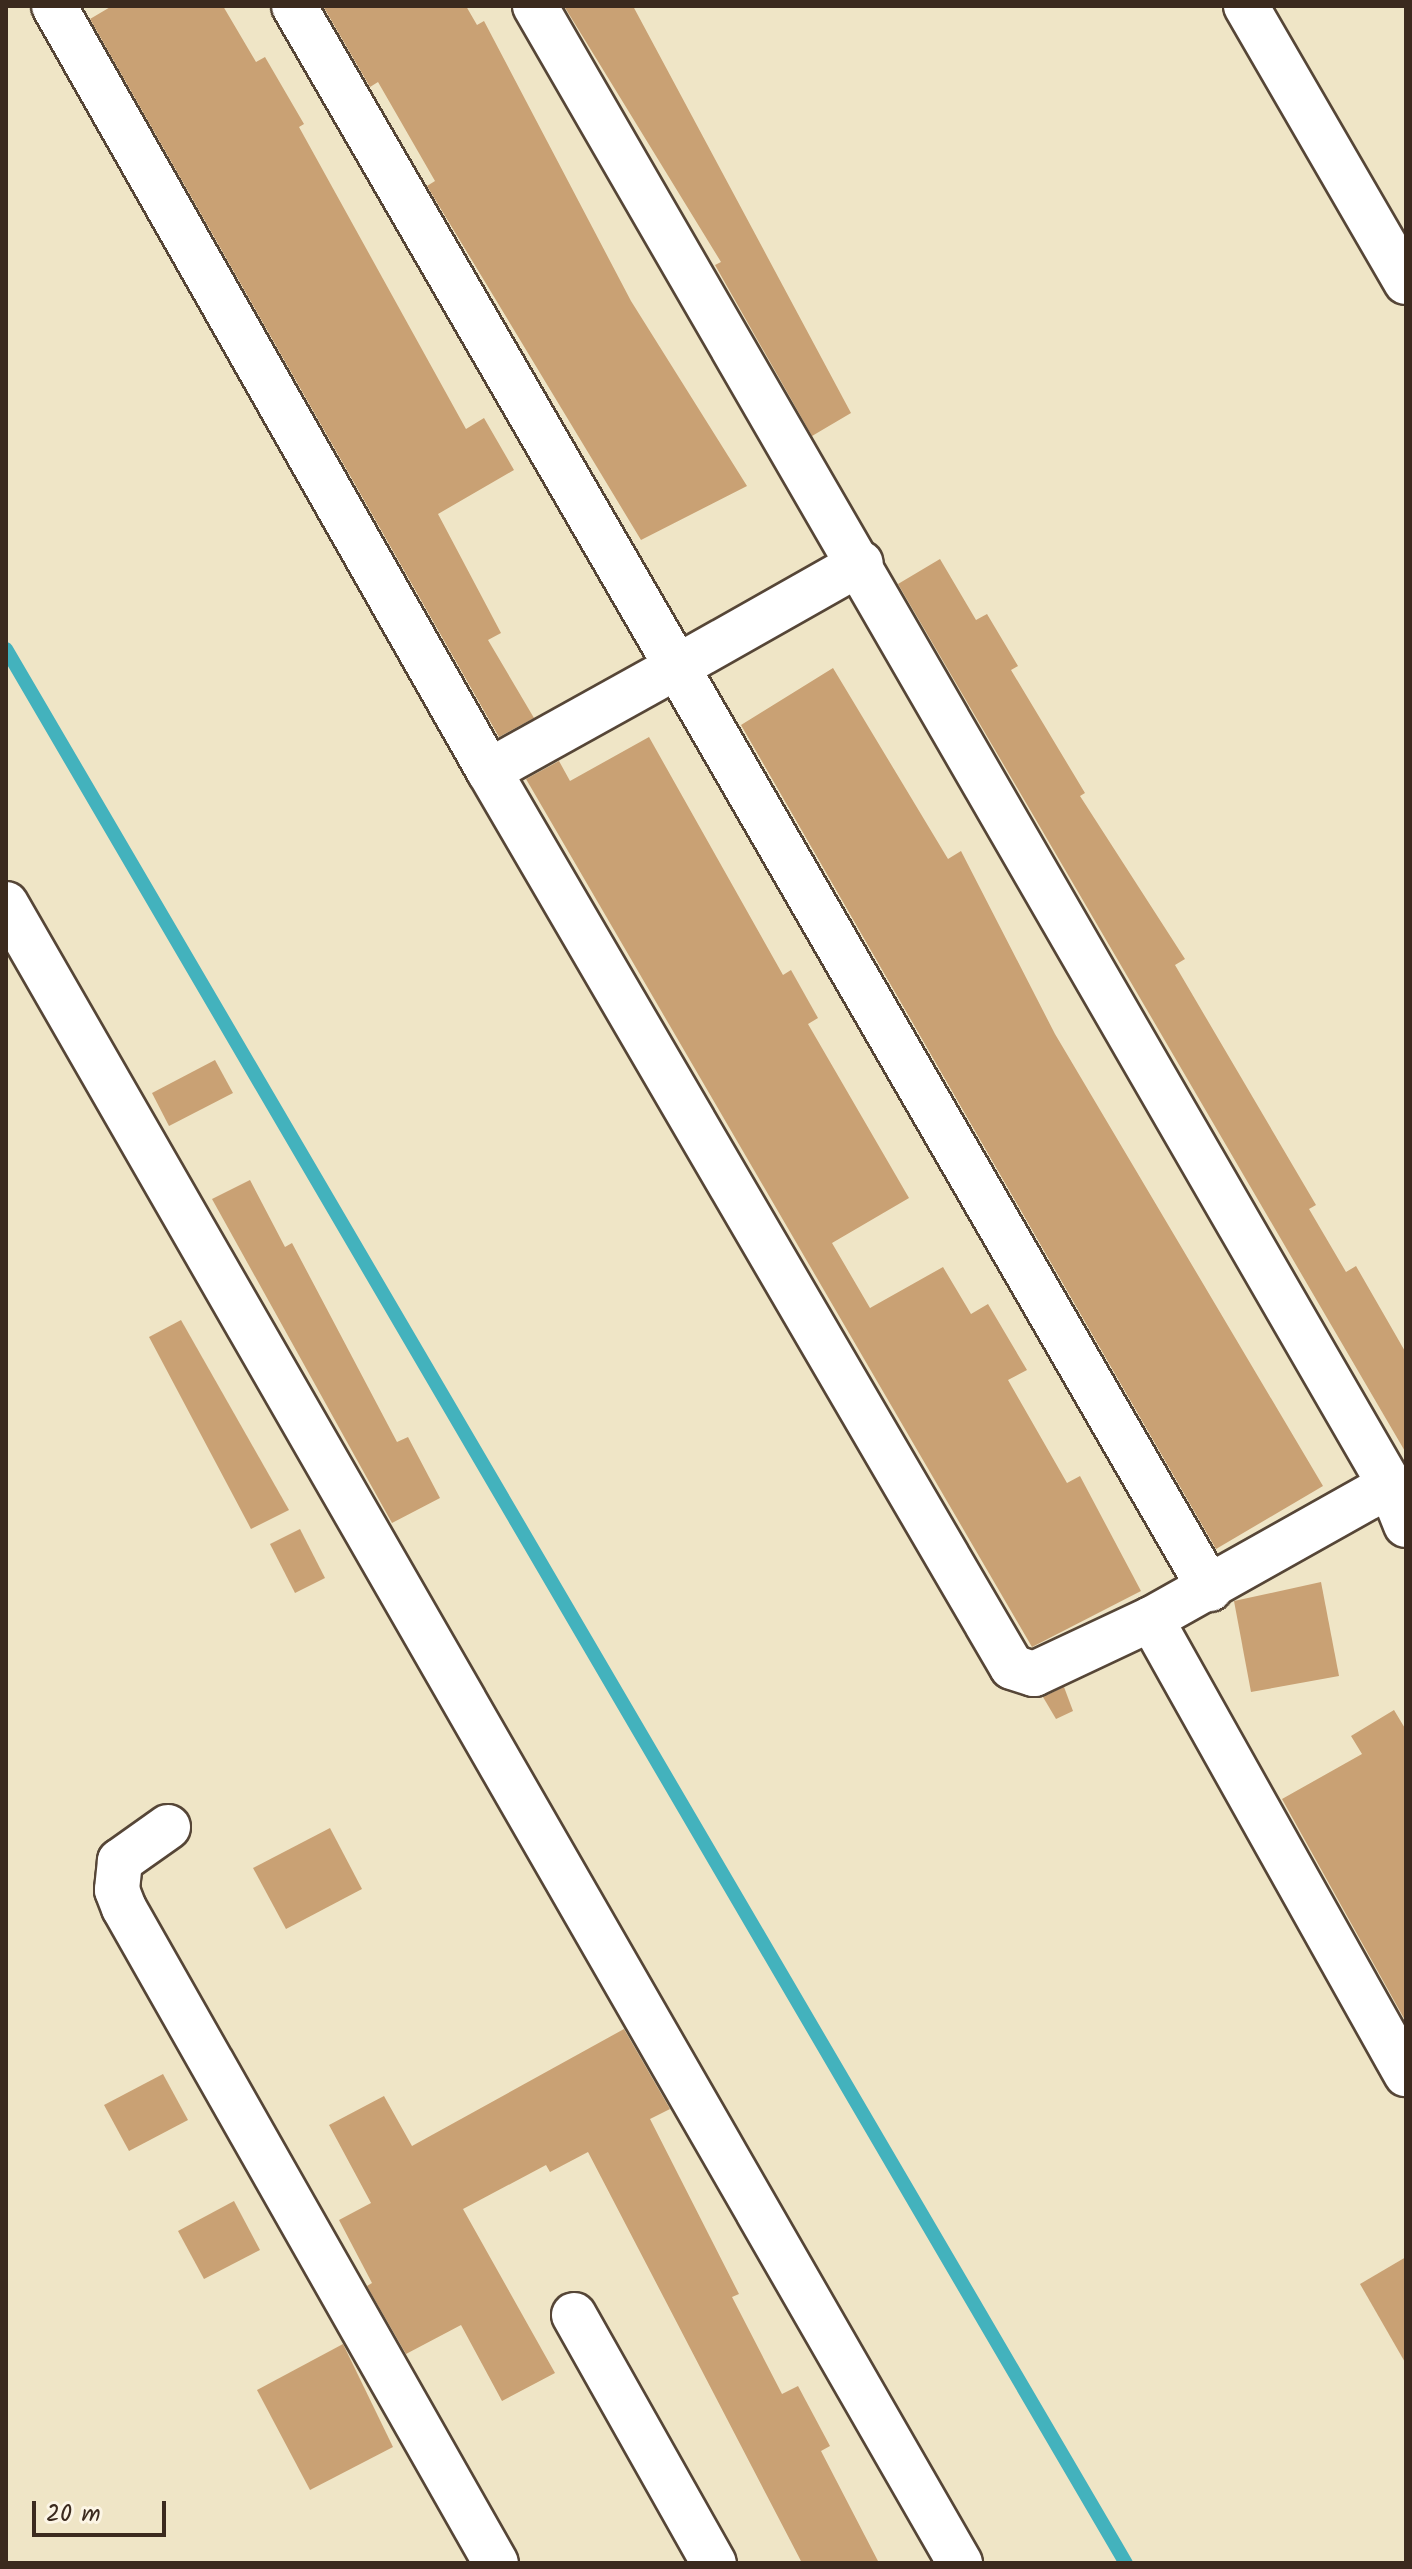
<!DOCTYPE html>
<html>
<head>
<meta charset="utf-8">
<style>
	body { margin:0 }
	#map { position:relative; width:1412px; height:2569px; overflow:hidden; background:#efe5c6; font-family:Kalam,sans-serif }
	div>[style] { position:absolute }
	.stream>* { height:14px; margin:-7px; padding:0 7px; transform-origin:7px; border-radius:7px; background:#43b2bd }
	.building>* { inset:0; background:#c9a174 }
	.roads { filter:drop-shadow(2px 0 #564637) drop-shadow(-2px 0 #564637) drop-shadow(0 2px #564637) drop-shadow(0 -2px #564637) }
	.minor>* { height:44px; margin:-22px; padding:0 22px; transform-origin:22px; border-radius:22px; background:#fff }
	span { translate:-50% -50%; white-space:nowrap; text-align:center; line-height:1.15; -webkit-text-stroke:7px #fcf5e5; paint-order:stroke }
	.frame { position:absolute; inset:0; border:8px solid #3b2a1e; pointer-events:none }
	.scale { position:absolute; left:32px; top:2501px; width:134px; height:36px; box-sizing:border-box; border:4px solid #3b2a1e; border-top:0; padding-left:10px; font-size:24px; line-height:28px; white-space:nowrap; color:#3b2a1e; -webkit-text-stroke:6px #fcf5e5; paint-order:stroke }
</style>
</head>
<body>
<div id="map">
	<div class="stream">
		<div style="left:6px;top:649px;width:2218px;rotate:59.67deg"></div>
	</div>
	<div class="building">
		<div style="clip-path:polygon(112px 6px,223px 6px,256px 62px,265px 57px,304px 124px,299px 127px,466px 429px,484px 418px,514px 470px,438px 514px,501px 633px,488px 640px,534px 718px,499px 737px,90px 19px)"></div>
		<div style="clip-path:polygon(323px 6px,466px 6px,477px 25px,484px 21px,631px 301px,747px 486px,641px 540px,427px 186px,435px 181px,378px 82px,370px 87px)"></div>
		<div style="clip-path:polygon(564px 6px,633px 6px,851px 413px,812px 436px,715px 265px,721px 262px)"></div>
		<div style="clip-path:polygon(940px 559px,976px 620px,987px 614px,1018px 666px,1011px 670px,1085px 793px,1080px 796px,1185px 959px,1175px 965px,1316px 1205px,1309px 1209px,1346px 1272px,1356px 1266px,1406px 1353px,1406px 1453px,898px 584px)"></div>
		<div style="clip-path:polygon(833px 668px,948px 859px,961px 851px,1055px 1034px,1323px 1486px,1216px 1549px,741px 725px)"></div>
		<div style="clip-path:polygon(649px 737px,783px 975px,791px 970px,818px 1018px,808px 1024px,909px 1198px,832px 1243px,870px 1308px,943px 1267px,971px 1314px,988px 1304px,1027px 1370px,1008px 1380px,1067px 1483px,1080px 1476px,1141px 1591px,1032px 1647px,526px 779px,559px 761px,570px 781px)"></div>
		<div style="clip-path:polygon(215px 1060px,233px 1093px,169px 1126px,152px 1093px)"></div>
		<div style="clip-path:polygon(250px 1180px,285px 1247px,292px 1243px,397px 1442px,408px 1437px,440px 1498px,392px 1523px,212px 1199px)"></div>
		<div style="clip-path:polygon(181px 1320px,289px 1510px,251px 1529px,149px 1337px)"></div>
		<div style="clip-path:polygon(300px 1529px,325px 1578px,295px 1593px,270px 1544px)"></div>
		<div style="clip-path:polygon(1321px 1582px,1339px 1676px,1251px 1692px,1234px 1601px)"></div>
		<div style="clip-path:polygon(1064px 1687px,1073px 1711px,1056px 1719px,1043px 1697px)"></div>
		<div style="clip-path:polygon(1394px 1710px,1406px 1730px,1406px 2022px,1282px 1799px,1362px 1754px,1351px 1736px)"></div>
		<div style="clip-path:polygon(330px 1828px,362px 1889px,286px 1929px,253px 1868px)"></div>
		<div style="clip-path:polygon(624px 2029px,670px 2109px,650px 2119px,739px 2294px,732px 2297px,782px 2394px,798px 2386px,830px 2446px,821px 2451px,879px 2563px,802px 2563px,588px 2152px,550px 2172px,546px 2165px,463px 2209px,555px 2373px,502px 2401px,461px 2325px,406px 2354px,367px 2286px,372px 2283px,339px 2220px,371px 2203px,329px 2125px,384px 2096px,412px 2146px)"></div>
		<div style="clip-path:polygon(163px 2074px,188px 2120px,129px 2151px,104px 2105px)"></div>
		<div style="clip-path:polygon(234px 2201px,260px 2250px,204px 2279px,178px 2231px)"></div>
		<div style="clip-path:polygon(1406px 2257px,1406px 2364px,1360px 2284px)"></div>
		<div style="clip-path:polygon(343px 2344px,393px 2447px,310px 2490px,257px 2390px)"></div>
	</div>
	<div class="roads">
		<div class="minor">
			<div style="left:54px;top:6px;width:880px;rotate:60.38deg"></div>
			<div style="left:489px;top:771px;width:215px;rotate:-29deg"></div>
			<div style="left:677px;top:667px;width:1065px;rotate:59.97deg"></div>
			<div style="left:294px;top:6px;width:764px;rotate:59.91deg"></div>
			<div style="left:677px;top:667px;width:211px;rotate:-29.5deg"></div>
			<div style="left:535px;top:6px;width:1708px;rotate:59.97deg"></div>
			<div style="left:1390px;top:1485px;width:43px;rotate:68.2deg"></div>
			<div style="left:1246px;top:6px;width:319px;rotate:59.9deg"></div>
			<div style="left:489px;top:771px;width:1037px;rotate:59.73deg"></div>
			<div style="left:1012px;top:1667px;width:23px;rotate:18deg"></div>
			<div style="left:1034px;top:1674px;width:129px;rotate:-25.2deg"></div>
			<div style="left:6px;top:904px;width:1914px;rotate:60.1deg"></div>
			<div style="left:1390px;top:1485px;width:274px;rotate:150.7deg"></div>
			<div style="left:1151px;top:1619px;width:522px;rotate:60.73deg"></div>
			<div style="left:168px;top:1827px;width:59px;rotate:144.7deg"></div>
			<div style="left:120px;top:1861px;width:29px;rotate:96deg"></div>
			<div style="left:117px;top:1890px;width:19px;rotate:69deg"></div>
			<div style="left:124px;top:1908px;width:753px;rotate:60.41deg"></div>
			<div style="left:574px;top:2315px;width:285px;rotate:60.6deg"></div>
		</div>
	</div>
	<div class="frame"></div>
	<div class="scale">20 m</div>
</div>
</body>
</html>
